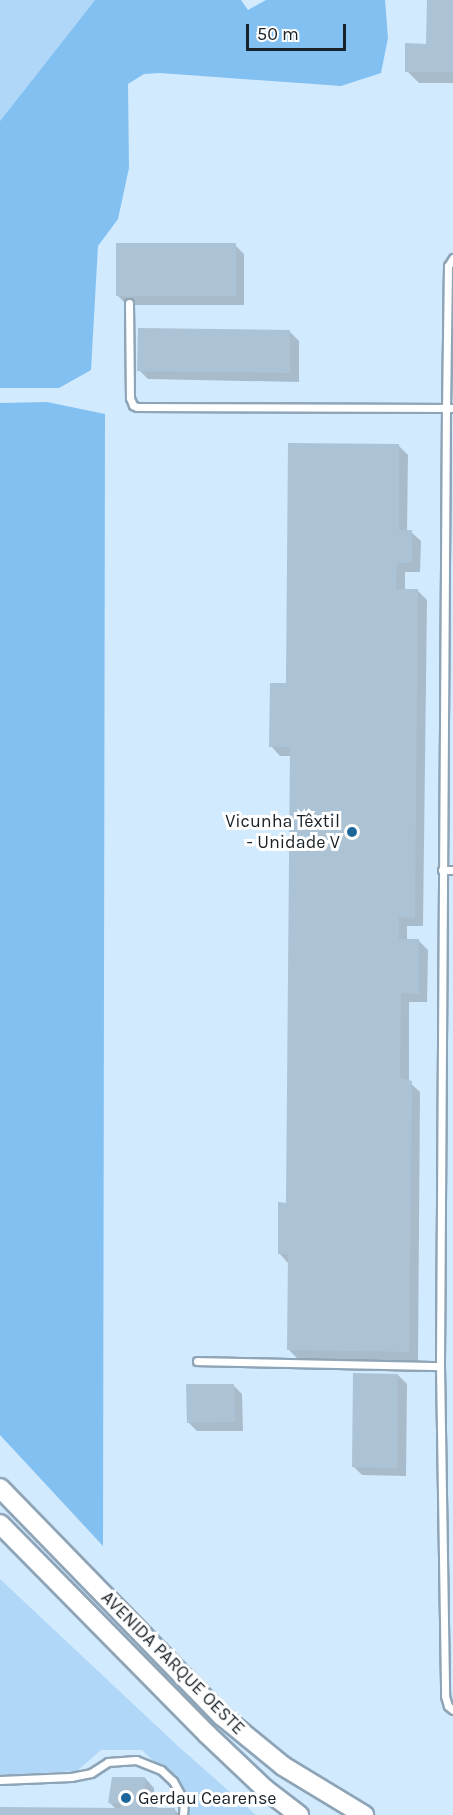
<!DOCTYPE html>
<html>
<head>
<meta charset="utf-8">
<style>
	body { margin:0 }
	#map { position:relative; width:453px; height:1815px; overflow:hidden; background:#eaf3fb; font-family:Karla,sans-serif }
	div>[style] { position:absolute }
	.built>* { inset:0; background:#d2eafe }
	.green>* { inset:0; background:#b0d7f8 }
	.forest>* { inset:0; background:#82c0f2 }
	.shadow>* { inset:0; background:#0003 }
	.building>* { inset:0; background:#acc2d5 }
	.roads { filter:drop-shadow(2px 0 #8ea4b7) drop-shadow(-2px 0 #8ea4b7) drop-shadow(0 2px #8ea4b7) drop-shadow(0 -2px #8ea4b7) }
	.lane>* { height:7px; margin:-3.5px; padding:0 3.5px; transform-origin:3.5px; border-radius:3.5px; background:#fff }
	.secondary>* { height:18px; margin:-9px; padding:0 9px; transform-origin:9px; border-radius:9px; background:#fff }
	.dots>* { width:16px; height:16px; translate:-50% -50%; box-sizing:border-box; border:3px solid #fff; border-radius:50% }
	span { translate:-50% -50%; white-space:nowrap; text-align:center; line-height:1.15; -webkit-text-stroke:6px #fff; paint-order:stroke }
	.poi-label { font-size:18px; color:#192229 }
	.right { translate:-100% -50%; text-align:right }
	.left { translate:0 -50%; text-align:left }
	.street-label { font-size:18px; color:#192229 }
	.scale { position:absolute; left:246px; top:24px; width:100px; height:27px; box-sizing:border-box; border:3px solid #192229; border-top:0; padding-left:8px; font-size:18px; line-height:21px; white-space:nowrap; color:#192229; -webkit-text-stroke:4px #fff; paint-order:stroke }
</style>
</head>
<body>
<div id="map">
	<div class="built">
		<div style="clip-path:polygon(0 0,453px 0,453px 1815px,0 1815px)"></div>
	</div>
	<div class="green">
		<div style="clip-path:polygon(0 0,95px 0,0 121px)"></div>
		<div style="clip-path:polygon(0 1579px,179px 1747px,256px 1815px,187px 1815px,187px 1793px,142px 1750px,101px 1750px,77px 1771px,0 1775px)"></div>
	</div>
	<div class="forest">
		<div style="clip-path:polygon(95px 0,241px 0,248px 10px,266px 0,385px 0,388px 38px,381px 73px,341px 86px,160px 73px,144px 74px,128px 84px,129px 168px,118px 219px,98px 246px,91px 370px,59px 388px,0 388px,0 121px)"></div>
		<div style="clip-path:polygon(47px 402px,105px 414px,103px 1546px,0 1435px,0 403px)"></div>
	</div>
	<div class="shadow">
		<div style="clip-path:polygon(429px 0,453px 0,453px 83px,419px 83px,407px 71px,428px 45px)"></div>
		<div style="clip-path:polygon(235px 245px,244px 254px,244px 305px,127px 305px,117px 295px)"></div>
		<div style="clip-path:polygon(290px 332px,299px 341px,299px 382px,148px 379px,139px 370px)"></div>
		<div style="clip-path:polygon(399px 446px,408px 455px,407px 532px,411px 532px,421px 541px,420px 572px,405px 572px,405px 591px,418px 591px,427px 600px,423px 926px,407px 926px,407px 941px,419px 941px,428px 950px,427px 1002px,409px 1002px,409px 1082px,420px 1092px,418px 1361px,298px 1359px,289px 1350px,288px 1263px,279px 1253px,287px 1204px,291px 756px,280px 756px,271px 746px,287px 685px)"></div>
		<div style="clip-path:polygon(398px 1375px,407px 1384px,406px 1476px,362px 1475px,353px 1466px)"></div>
		<div style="clip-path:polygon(233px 1385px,242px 1394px,243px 1431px,197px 1431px,188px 1422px)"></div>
		<div style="clip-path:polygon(145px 1778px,154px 1788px,154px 1805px,160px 1810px,175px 1810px,180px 1815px,0 1815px,0 1809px,117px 1810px,109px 1802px)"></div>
	</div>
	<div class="building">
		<div style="clip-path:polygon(427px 0,453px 0,453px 72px,405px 72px,405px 43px,426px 44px)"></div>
		<div style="clip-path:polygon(116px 243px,236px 243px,236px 296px,116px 296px)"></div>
		<div style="clip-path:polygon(138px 328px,290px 330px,290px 373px,137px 371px)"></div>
		<div style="clip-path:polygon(288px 443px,399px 444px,399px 530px,412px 530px,412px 563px,397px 563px,396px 589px,418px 589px,415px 918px,399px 917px,399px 939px,419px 939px,419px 994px,401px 993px,400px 1078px,412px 1081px,409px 1352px,287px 1350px,288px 1254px,278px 1254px,278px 1202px,286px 1203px,290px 747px,269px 747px,270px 683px,286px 683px)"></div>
		<div style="clip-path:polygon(353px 1373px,398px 1374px,397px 1468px,352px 1467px)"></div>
		<div style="clip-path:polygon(186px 1384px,234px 1384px,235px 1422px,187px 1423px)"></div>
		<div style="clip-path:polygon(112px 1777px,145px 1777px,145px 1803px,156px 1803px,156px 1808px,175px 1808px,175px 1815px,0 1815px,0 1807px,121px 1808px,121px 1803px,108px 1803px)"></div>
	</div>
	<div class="roads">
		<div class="lane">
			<div style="left:453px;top:258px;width:9px;rotate:122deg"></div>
			<div style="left:448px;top:266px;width:141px;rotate:90.8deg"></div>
			<div style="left:446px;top:407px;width:959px;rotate:90.36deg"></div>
			<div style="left:440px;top:1366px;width:330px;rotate:89.1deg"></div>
			<div style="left:445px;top:1696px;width:10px;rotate:73deg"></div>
			<div style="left:448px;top:1706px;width:6px;rotate:39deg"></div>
			<div style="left:129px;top:303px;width:95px;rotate:89.4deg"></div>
			<div style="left:130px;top:398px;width:8px;rotate:67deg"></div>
			<div style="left:133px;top:405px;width:4px;rotate:27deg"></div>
			<div style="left:137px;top:407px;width:316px;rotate:0.2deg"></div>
			<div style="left:442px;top:870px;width:11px"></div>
			<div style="left:197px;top:1361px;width:243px;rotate:1.2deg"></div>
			<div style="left:0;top:1780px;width:71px;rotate:-2.4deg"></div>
			<div style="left:71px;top:1777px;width:20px;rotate:-11deg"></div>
			<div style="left:91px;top:1773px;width:20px;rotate:-33deg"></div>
			<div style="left:108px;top:1762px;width:28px;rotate:-4deg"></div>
			<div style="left:136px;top:1760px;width:27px;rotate:22deg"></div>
			<div style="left:161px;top:1770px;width:16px;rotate:43deg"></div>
			<div style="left:173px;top:1781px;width:23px;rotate:61deg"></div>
			<div style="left:184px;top:1801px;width:14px;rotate:94deg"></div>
		</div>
		<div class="secondary">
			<div style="left:0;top:1488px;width:318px;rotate:45.8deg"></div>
			<div style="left:222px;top:1716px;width:79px;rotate:39.3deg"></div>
			<div style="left:283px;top:1766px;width:95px;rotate:31.2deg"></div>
			<div style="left:0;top:1524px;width:295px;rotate:45.4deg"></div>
			<div style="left:207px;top:1734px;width:80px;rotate:43.5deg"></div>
			<div style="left:265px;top:1789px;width:43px;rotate:37.4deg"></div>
		</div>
	</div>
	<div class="dots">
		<div style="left:352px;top:832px;background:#1c679a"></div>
		<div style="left:126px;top:1798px;background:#1c679a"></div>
	</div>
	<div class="poi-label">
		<span class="right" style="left:340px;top:832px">Vicunha Têxtil<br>- Unidade V</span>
		<span class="left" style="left:138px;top:1798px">Gerdau Cearense</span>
	</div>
	<div class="street-label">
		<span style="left:173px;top:1663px;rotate:45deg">AVENIDA PARQUE OESTE</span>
	</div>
	<div class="scale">50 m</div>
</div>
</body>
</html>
